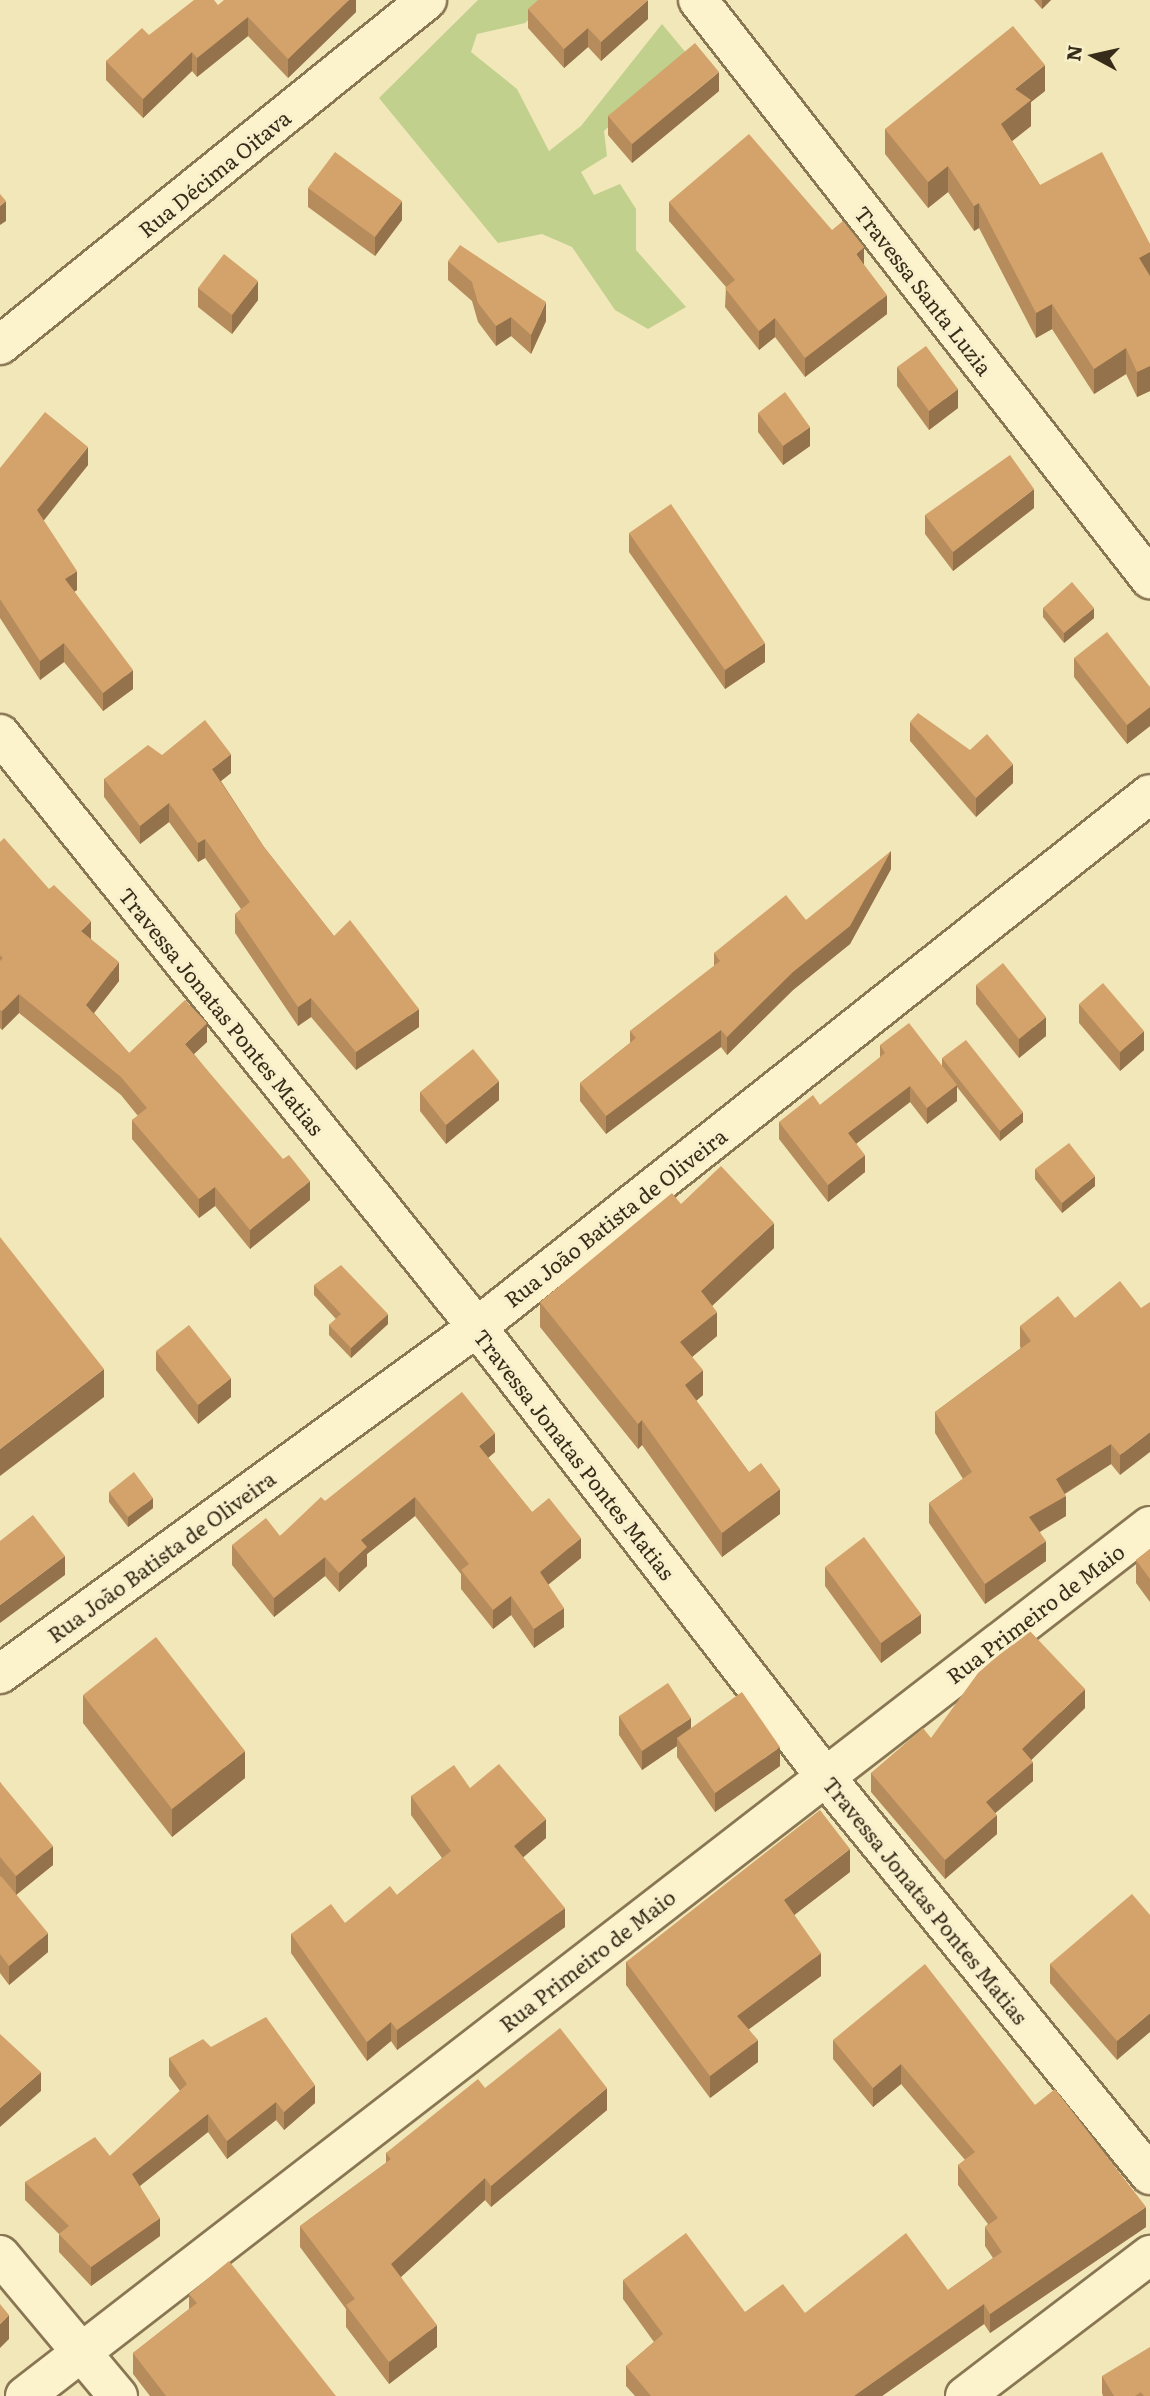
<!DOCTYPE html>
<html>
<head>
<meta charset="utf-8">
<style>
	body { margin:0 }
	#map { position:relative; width:1150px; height:2396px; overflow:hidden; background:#f2e7b9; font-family:Literata,serif }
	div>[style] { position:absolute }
	.green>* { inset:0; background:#c1d08d }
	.roads { filter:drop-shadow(2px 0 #897653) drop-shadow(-2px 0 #897653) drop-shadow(0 2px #897653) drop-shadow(0 -2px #897653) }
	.minor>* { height:38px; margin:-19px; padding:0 19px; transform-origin:19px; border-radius:19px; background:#fcf3cd }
	.wall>* { inset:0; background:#b68c5c }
	.shaded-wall>* { inset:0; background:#94724b }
	.building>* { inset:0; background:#d4a36b }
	span { translate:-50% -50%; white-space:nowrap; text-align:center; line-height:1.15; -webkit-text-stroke:6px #f8f0ca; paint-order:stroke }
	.street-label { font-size:21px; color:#372b19 }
	.north { position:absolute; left:1059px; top:21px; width:70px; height:70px; -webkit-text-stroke:5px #f8f0ca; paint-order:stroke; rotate:278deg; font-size:19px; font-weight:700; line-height:28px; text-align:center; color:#372b19 }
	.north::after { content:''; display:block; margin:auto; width:24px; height:32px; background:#372b19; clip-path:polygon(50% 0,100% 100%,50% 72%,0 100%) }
</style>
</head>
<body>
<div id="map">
	<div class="green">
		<div style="clip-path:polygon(478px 0,551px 0,525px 23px,477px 34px,471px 52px,517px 89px,549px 151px,581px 126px,662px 24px,687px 54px,604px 131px,607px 156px,581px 172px,594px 195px,620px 184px,636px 209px,636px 250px,686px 307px,648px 329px,615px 310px,572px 247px,542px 234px,498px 243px,379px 98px)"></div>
	</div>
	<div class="roads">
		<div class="minor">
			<div style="left:698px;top:0;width:735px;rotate:52.02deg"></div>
			<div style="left:0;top:345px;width:549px;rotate:-38.94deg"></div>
			<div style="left:0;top:734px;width:761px;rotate:51.19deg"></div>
			<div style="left:477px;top:1327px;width:567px;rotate:52.24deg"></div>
			<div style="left:824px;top:1775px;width:516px;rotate:50.82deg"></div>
			<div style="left:0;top:1674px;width:590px;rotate:-36.03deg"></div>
			<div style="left:477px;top:1327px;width:858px;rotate:-38.38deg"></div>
			<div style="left:0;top:2255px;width:184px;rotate:50.1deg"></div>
			<div style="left:25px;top:2396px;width:1422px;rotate:-37.72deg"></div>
			<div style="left:965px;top:2396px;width:233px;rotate:-37.3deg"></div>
		</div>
	</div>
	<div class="wall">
		<div style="clip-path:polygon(356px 0,356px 12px,288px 78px,248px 36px,197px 77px,192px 71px,143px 118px,106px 80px,106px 61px,149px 35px,218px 5px)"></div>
		<div style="clip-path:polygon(1034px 0,1051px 0,1042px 9px)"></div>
		<div style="clip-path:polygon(528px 9px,648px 19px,601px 61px,588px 47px,564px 68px,528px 28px)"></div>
		<div style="clip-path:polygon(719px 91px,632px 163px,608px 135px,608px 116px)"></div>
		<div style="clip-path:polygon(1045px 91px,1031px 102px,1031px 126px,1012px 141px,1040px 185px,1150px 244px,1150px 391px,1137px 397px,1126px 374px,1094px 394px,1052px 329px,1036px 338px,979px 228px,974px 231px,948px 192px,928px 208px,885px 154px,885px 129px)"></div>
		<div style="clip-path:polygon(308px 188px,402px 220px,375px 256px,308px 207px)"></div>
		<div style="clip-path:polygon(669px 202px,832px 230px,864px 265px,887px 314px,805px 377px,775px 337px,759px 350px,725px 307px,726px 287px,669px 221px)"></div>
		<div style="clip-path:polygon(448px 261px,546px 321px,531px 354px,511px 336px,496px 346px,478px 322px,472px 301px,448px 280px)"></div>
		<div style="clip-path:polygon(198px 288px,258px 300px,232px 334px,198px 307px)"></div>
		<div style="clip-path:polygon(897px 367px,958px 408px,929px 430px,897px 386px)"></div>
		<div style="clip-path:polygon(758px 413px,810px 446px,783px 465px,758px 432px)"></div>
		<div style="clip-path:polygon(88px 465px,43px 520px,77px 590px,74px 591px,133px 689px,103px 711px,64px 662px,40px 680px,0 618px,0 468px)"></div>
		<div style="clip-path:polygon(1034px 508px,953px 571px,925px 534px,925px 515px)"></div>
		<div style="clip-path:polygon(629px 533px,765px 662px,725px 689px,629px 552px)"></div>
		<div style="clip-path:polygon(1043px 608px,1094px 618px,1064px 643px,1043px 617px)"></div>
		<div style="clip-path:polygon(1074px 658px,1150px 687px,1150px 726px,1127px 744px,1074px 677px)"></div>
		<div style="clip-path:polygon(910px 722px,1013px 783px,976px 817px,910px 741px)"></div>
		<div style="clip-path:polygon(162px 755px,231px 773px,221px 781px,264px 847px,334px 936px,419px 1027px,356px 1070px,311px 1017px,298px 1026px,235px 933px,235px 914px,241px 909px,205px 858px,198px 862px,169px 822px,140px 844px,104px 797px,104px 779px)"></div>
		<div style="clip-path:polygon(0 842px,91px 939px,119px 981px,94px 1013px,129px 1053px,207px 1042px,194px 1054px,310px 1200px,250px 1249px,215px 1206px,199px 1218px,132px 1139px,132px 1120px,138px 1116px,121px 1095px,19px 1013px,2px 1030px,0 1028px)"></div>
		<div style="clip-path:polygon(891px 869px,850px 944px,793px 990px,727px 1055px,721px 1047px,606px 1134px,580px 1101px,580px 1083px,630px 1043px,630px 1031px,714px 967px,714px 953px,806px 920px)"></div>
		<div style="clip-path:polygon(976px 985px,1046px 1036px,1019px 1058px,976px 1004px)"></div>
		<div style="clip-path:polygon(1079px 1004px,1144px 1050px,1120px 1071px,1079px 1023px)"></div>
		<div style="clip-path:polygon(880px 1045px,942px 1066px,942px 1058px,1023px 1122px,1000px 1141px,957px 1087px,957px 1101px,927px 1124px,910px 1102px,856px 1144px,865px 1172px,828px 1202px,779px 1139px,779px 1122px,820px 1105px,880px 1058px)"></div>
		<div style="clip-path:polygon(420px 1092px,499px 1100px,446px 1144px,420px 1111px)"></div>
		<div style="clip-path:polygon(1035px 1169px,1095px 1186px,1062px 1213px,1035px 1179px)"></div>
		<div style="clip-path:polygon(681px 1204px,774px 1248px,712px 1306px,717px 1336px,692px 1357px,703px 1395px,696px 1401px,780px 1514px,722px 1557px,642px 1445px,638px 1449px,540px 1327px,540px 1302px)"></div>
		<div style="clip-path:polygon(314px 1285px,388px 1324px,351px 1358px,329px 1335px,329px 1325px,336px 1319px,314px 1295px)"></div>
		<div style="clip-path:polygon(1141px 1308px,1120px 1475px,1111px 1464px,1065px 1494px,1066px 1516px,1040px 1532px,1046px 1561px,985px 1604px,929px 1523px,929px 1503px,963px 1479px,935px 1433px,935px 1412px,1021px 1348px,1020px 1347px,1020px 1326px)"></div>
		<div style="clip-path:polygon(156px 1351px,231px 1397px,198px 1424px,156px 1370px)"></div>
		<div style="clip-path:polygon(495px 1452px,488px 1458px,532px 1512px,581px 1558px,548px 1585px,564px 1627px,534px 1648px,511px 1615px,493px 1629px,461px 1589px,461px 1574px,415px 1516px,367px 1554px,367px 1566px,339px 1592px,325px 1576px,274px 1617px,232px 1565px,232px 1545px,280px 1536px,325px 1501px)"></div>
		<div style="clip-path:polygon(109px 1492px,153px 1508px,128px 1527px,109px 1502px)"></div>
		<div style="clip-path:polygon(1150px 1549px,1150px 1602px,1136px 1583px,1136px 1560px)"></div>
		<div style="clip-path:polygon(825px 1567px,921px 1633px,881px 1663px,825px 1586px)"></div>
		<div style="clip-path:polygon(83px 1695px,245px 1778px,172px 1837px,83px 1723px)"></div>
		<div style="clip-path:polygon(1085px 1708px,1031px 1760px,1033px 1781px,995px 1813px,997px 1834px,945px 1879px,871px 1792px,871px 1773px,931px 1738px)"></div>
		<div style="clip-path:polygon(619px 1716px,691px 1728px,780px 1766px,715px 1812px,677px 1757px,677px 1746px,642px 1770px,619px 1735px)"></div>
		<div style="clip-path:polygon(0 1782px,53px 1865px,16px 1895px,48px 1952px,9px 1985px,0 1973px)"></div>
		<div style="clip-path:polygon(470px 1788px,546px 1838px,523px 1857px,565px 1927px,397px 2050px,391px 2041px,367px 2061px,291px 1953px,291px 1934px,345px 1923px,397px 1895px,442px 1858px,411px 1815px,411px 1796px)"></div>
		<div style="clip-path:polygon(850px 1872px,794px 1915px,821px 1976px,749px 2029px,758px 2062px,710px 2098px,626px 1985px,626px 1962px)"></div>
		<div style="clip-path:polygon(1150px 1915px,1117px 2060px,1050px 1983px,1050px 1964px)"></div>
		<div style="clip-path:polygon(833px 2040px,1035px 2105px,1146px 2227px,990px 2333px,984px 2324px,882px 2396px,635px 2396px,626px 2386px,626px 2366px,654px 2342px,623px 2299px,623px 2280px,745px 2312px,805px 2313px,948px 2290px,993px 2258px,985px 2246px,985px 2227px,988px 2224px,958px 2185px,958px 2165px,965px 2160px,901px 2084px,873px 2107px,833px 2059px)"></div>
		<div style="clip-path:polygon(211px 2047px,315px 2103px,284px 2130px,276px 2120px,227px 2159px,208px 2132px,140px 2186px,160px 2236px,91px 2286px,59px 2252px,59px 2234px,25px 2200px,25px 2182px,110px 2156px,180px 2091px,169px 2076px,169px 2058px)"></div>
		<div style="clip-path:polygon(485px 2088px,607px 2110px,491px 2207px,485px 2200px,401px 2277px,437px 2347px,389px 2384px,346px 2327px,346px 2309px,300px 2247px,300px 2226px,386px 2163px,386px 2153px)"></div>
		<div style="clip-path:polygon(189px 2294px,336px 2396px,150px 2396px,133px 2374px,133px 2353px,189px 2309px)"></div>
		<div style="clip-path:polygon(1102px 2376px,1150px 2396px,1103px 2396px,1102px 2393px)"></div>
	</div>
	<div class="shaded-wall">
		<div style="clip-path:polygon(349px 0,356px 0,356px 12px,288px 78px,288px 59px)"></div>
		<div style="clip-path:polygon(648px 0,648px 19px,601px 61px,601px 42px)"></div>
		<div style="clip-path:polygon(1042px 0,1051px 0,1042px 9px)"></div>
		<div style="clip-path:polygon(248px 17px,248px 36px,197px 77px,197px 58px)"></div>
		<div style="clip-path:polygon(588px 28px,588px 47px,564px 68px,564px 49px)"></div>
		<div style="clip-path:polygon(192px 52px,192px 71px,143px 118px,143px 99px)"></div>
		<div style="clip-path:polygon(1045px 65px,1045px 91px,1031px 102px,1031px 126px,1001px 150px,1001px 124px,1015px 89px)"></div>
		<div style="clip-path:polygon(719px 72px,719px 91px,632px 163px,632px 144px)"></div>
		<div style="clip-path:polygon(948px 166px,948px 192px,928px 208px,928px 182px)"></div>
		<div style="clip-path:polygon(6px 201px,6px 221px,0 225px,0 206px)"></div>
		<div style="clip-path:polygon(402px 201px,402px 220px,375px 256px,375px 237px)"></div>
		<div style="clip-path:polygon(979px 203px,979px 228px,974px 231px,974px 206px)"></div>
		<div style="clip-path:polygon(864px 247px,864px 266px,856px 254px)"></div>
		<div style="clip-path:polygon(1150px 252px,1150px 277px,1139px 258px)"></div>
		<div style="clip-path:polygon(258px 281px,258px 300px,232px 334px,232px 315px)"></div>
		<div style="clip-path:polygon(887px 295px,887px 314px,805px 377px,805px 358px)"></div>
		<div style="clip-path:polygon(546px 302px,546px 321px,531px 354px,531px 335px)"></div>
		<div style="clip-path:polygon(1052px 304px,1052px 329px,1036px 338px,1036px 313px)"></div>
		<div style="clip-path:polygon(511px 317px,511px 336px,496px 346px,496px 326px)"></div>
		<div style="clip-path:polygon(775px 318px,775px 337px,759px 350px,759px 331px)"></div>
		<div style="clip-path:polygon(1126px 348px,1126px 374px,1094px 394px,1094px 369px)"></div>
		<div style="clip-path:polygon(1150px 366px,1150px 391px,1137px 397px,1137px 372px)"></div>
		<div style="clip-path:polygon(958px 389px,958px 408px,929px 430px,929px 411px)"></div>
		<div style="clip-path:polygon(810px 427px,810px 446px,783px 465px,783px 446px)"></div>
		<div style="clip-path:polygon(88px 447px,88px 465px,37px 529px,37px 510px)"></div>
		<div style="clip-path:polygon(1034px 489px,1034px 508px,953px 571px,953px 552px)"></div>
		<div style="clip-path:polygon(77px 571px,77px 590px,65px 598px,65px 579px)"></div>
		<div style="clip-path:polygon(1094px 608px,1094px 618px,1064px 643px,1064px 633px)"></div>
		<div style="clip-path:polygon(64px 643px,64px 662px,40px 680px,40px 661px)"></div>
		<div style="clip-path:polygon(765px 643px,765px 662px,725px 689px,725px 670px)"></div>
		<div style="clip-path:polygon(133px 670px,133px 689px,103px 711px,103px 693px)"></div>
		<div style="clip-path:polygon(1150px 707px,1150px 726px,1127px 744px,1127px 725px)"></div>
		<div style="clip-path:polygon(231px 754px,231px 773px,212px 788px,212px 769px)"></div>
		<div style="clip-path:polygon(1013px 764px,1013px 783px,976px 817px,976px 798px)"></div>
		<div style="clip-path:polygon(169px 803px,169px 822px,140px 844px,140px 826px)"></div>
		<div style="clip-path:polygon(205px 839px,205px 858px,198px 862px,198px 843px)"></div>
		<div style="clip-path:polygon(891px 851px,891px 869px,850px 944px,793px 990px,727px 1055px,727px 1037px)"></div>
		<div style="clip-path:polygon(91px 921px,91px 940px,81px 931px)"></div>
		<div style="clip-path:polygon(119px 962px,119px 981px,86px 1023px,86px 1005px)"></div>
		<div style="clip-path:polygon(19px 994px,19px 1013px,2px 1030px,2px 1011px)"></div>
		<div style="clip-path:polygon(311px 998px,311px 1017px,298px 1026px,298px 1007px)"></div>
		<div style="clip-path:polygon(419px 1009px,419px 1027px,356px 1070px,356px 1052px)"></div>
		<div style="clip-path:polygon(1046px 1017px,1046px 1036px,1019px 1058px,1019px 1039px)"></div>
		<div style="clip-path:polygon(207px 1023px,207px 1042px,185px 1062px,185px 1044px)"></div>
		<div style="clip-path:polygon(721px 1030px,721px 1047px,606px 1134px,606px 1116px)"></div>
		<div style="clip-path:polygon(1144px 1031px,1144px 1050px,1120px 1071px,1120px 1052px)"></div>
		<div style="clip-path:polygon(499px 1081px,499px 1100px,446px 1144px,446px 1125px)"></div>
		<div style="clip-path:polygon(957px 1085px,957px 1101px,927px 1124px,927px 1108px)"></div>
		<div style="clip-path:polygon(910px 1086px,910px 1102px,848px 1150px,848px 1133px)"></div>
		<div style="clip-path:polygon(1023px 1112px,1023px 1122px,1000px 1141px,1000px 1131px)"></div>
		<div style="clip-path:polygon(865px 1155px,865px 1172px,828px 1202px,828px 1185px)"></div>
		<div style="clip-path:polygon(1095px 1176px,1095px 1186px,1062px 1213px,1062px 1203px)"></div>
		<div style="clip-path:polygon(310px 1181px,310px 1200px,250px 1249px,250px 1230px)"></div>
		<div style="clip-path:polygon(215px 1187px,215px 1206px,199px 1218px,199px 1199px)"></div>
		<div style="clip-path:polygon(774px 1223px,774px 1248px,701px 1316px,701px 1291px)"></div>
		<div style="clip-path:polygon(717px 1312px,717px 1336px,680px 1367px,680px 1342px)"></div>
		<div style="clip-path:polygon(388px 1314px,388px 1324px,351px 1358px,351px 1348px)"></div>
		<div style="clip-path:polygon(104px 1369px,104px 1397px,0 1476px,0 1449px)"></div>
		<div style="clip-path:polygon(703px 1370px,703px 1395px,685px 1410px,685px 1385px)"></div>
		<div style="clip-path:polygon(231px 1378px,231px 1397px,198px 1424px,198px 1405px)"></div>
		<div style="clip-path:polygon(642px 1420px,642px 1445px,638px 1449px,638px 1424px)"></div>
		<div style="clip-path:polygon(1150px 1432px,1150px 1452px,1120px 1475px,1120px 1455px)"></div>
		<div style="clip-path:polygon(495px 1433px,495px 1452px,479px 1465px,479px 1446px)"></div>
		<div style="clip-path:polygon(1111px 1444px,1111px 1464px,1056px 1499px,1056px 1479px)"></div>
		<div style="clip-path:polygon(780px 1489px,780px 1514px,722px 1557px,722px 1533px)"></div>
		<div style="clip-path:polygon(1066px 1496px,1066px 1516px,1029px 1538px,1029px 1517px)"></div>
		<div style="clip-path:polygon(415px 1497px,415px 1516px,367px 1554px,367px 1566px,339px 1592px,339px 1573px,361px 1540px)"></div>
		<div style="clip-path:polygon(153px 1498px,153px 1508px,128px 1527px,128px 1517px)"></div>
		<div style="clip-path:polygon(581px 1538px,581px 1558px,540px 1591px,540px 1572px)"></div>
		<div style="clip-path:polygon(1046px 1541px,1046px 1561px,985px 1604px,985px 1584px)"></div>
		<div style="clip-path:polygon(65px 1556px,65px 1575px,0 1623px,0 1605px)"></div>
		<div style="clip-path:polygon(325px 1557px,325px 1576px,274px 1617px,274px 1598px)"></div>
		<div style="clip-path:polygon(511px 1596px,511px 1615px,493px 1629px,493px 1610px)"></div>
		<div style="clip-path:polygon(564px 1608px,564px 1627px,534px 1648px,534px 1629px)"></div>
		<div style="clip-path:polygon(921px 1614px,921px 1633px,881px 1663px,881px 1643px)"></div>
		<div style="clip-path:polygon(1085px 1689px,1085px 1708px,1022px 1769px,1022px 1749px)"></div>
		<div style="clip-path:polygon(691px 1718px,691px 1737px,677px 1738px,677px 1746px,642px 1770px,642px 1751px)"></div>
		<div style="clip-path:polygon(780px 1747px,780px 1766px,715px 1812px,715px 1793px)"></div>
		<div style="clip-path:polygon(245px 1751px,245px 1778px,172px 1837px,172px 1809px)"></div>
		<div style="clip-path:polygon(1033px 1762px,1033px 1781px,986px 1821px,986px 1802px)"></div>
		<div style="clip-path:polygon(997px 1815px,997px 1834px,945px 1879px,945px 1860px)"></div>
		<div style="clip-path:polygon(546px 1819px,546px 1838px,514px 1865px,514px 1846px)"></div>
		<div style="clip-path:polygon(53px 1846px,53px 1865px,16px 1895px,16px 1876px)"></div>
		<div style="clip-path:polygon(850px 1849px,850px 1872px,784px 1923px,784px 1900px)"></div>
		<div style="clip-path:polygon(565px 1908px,565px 1927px,397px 2050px,397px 2030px)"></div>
		<div style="clip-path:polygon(48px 1933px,48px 1952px,9px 1985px,9px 1966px)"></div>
		<div style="clip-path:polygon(821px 1953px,821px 1976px,737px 2038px,737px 2016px)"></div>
		<div style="clip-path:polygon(1150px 2013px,1150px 2032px,1117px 2060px,1117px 2041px)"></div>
		<div style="clip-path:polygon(391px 2022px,391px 2041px,367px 2061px,367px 2042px)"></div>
		<div style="clip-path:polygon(758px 2040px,758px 2062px,710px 2098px,710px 2076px)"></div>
		<div style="clip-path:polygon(901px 2064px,901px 2084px,873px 2107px,873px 2088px)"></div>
		<div style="clip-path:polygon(41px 2072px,41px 2091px,0 2127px,0 2108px)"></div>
		<div style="clip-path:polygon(315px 2085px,315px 2103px,284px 2130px,284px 2112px)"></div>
		<div style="clip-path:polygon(607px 2088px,607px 2110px,491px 2207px,491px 2186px)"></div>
		<div style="clip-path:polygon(276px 2102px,276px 2120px,227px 2159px,227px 2141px)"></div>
		<div style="clip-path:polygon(208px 2114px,208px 2132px,132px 2192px,132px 2174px)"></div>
		<div style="clip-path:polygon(485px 2178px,485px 2200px,391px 2286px,391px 2264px)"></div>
		<div style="clip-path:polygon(1146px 2207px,1146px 2227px,990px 2333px,990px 2314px)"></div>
		<div style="clip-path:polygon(160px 2218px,160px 2236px,91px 2286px,91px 2267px)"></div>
		<div style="clip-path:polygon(984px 2304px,984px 2324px,882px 2396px,854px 2396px)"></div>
		<div style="clip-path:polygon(9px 2315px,9px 2339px,0 2348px,0 2324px)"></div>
		<div style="clip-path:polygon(437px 2325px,437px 2347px,389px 2384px,389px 2362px)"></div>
	</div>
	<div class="building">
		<div style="clip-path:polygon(194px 0,214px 0,218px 5px,224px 0,349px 0,288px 59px,248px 17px,197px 58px,192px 52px,143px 99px,106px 61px,142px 28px,149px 35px)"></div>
		<div style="clip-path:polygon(538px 0,648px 0,601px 42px,588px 28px,564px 49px,528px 9px)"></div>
		<div style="clip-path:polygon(1013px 26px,1045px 65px,1015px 89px,1031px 100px,1001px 124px,1040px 185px,1102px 152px,1150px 244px,1150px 252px,1139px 258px,1150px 276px,1150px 366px,1137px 372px,1126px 348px,1094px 369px,1052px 304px,1036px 313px,979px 203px,974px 206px,948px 166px,928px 182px,885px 129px)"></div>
		<div style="clip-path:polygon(695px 43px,719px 72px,632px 144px,608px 116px)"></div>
		<div style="clip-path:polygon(749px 134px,832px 230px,843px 221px,864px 247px,856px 254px,887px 295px,805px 358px,775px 318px,759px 331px,725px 288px,735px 280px,669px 202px)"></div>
		<div style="clip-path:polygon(335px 152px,402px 201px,375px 237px,308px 188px)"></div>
		<div style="clip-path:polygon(0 194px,6px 201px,0 206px)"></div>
		<div style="clip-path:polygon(460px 245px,546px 302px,531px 335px,511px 317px,496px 326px,478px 303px,472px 282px,448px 261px)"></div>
		<div style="clip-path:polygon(224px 254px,258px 281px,232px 315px,198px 288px)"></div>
		<div style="clip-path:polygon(926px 346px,958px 389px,929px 411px,897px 367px)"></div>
		<div style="clip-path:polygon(785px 392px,810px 427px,783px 446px,758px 413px)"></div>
		<div style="clip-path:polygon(45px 412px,88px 447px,37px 510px,77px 571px,65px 579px,133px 670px,103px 693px,64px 643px,40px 661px,0 599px,0 468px)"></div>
		<div style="clip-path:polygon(1010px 455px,1034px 489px,953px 552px,925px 515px)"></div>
		<div style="clip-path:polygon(671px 504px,765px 643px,725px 670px,629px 533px)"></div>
		<div style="clip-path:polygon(1072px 582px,1094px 608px,1064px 633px,1043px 608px)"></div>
		<div style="clip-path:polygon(1107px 632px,1150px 687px,1150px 707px,1127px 725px,1074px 658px)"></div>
		<div style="clip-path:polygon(918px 713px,970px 750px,987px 734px,1013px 764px,976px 798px,910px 722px)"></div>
		<div style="clip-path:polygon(205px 720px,231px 754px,212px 769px,264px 847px,334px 936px,350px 920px,419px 1009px,356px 1052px,311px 998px,298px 1007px,235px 914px,250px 902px,205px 839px,198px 843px,169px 803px,140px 826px,104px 779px,148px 745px,162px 755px)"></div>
		<div style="clip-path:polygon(4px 838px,49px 889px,54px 885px,91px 921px,81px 931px,119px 962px,86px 1005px,129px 1053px,185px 1000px,207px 1023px,185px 1044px,283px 1159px,289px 1155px,310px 1181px,250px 1230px,215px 1187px,199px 1199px,132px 1120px,147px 1108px,121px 1077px,19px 994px,2px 1011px,0 1010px,0 961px,3px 958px,0 955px,0 842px)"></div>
		<div style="clip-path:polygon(891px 851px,850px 926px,793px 972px,727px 1037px,721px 1030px,606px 1116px,580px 1083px,636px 1038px,630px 1031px,720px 961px,714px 953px,786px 895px,806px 920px)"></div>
		<div style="clip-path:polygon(1003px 963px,1046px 1017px,1019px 1039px,976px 985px)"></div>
		<div style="clip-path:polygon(1103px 983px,1144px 1031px,1120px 1052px,1079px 1004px)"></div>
		<div style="clip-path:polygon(909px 1023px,957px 1085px,927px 1108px,910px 1086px,848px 1133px,865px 1155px,828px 1185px,779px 1122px,813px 1095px,820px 1105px,885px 1053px,880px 1045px)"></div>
		<div style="clip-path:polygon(966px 1040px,1023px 1112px,1000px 1131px,942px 1058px)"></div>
		<div style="clip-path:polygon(473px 1049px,499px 1081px,446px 1125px,420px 1092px)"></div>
		<div style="clip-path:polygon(1069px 1143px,1095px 1176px,1062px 1203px,1035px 1169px)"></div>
		<div style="clip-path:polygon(721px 1166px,774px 1223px,701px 1291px,717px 1312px,680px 1342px,703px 1370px,685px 1385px,749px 1472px,761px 1463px,780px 1489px,722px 1533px,642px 1420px,638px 1424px,540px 1302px,672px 1193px,681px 1204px)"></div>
		<div style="clip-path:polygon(0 1237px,104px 1369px,0 1449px)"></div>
		<div style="clip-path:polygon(341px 1265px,388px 1314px,351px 1348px,329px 1325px,341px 1314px,314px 1285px)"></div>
		<div style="clip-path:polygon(1120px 1281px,1141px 1308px,1150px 1302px,1150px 1432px,1120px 1455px,1111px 1444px,1056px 1479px,1066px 1496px,1029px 1517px,1046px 1541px,985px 1584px,929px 1503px,972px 1472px,935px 1412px,1031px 1341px,1020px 1326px,1058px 1296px,1075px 1318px)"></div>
		<div style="clip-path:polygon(189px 1325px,231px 1378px,198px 1405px,156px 1351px)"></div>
		<div style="clip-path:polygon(462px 1392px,495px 1433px,479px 1446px,532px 1512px,549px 1498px,581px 1538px,540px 1572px,564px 1608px,534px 1629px,511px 1596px,493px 1610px,461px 1570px,469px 1564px,415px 1497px,361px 1540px,367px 1547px,339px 1573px,325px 1557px,274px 1598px,232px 1545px,266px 1518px,280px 1536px,321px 1497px,325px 1501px)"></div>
		<div style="clip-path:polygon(134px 1472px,153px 1498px,128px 1517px,109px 1492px)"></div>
		<div style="clip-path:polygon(33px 1515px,65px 1556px,0 1605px,0 1541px)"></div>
		<div style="clip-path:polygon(864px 1537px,921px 1614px,881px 1643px,825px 1567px)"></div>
		<div style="clip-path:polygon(1150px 1549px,1150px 1579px,1136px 1560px)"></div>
		<div style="clip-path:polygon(1028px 1629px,1085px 1689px,1022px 1749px,1033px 1762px,986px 1802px,997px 1815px,945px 1860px,871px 1773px,923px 1728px,931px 1738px,978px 1673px)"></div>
		<div style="clip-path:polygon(156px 1637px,245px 1751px,172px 1809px,83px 1695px)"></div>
		<div style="clip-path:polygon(668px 1683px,691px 1718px,642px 1751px,619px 1716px)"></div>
		<div style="clip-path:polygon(742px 1692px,780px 1747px,715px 1793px,677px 1738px)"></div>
		<div style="clip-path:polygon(499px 1764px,546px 1819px,514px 1846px,565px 1908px,397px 2030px,391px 2022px,367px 2042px,291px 1934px,331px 1904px,345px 1923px,390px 1886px,397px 1895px,451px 1851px,411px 1796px,454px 1765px,470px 1788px)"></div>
		<div style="clip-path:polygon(0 1782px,53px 1846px,16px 1876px,0 1857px)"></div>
		<div style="clip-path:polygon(820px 1810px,850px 1849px,784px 1900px,821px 1953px,737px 2016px,758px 2040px,710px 2076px,626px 1962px)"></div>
		<div style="clip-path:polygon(1px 1876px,48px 1933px,9px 1966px,0 1954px,0 1877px)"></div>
		<div style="clip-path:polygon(1132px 1894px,1150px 1915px,1150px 2013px,1117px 2041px,1050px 1964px)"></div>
		<div style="clip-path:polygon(925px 1964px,1035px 2105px,1055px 2089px,1146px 2207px,990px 2314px,984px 2304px,854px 2396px,651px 2396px,626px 2366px,663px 2334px,623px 2280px,686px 2233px,745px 2312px,783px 2284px,805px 2313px,906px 2233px,948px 2290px,1002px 2252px,985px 2227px,998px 2218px,958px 2165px,975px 2152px,901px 2064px,873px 2088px,833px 2040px)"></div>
		<div style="clip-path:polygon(266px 2017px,315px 2085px,284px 2112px,276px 2102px,227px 2141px,208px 2114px,132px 2174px,160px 2218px,91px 2267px,59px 2234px,69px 2226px,25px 2182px,95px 2137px,110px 2156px,187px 2084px,169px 2058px,203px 2039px,211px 2047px)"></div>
		<div style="clip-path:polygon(560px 2028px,607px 2088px,491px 2186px,485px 2178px,391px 2264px,437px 2325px,389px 2362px,346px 2305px,355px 2299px,300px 2226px,391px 2159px,386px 2153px,478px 2079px,485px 2088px)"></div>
		<div style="clip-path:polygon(0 2034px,41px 2072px,0 2108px)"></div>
		<div style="clip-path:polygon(229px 2261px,336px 2396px,166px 2396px,133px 2353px,197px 2303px,189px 2294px)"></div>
		<div style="clip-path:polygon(0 2304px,9px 2315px,0 2324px)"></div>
		<div style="clip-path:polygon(1150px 2347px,1150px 2396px,1144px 2396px,1141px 2392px,1135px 2396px,1114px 2396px,1102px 2376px)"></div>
	</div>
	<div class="street-label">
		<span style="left:214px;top:173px;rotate:-39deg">Rua Décima Oitava</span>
		<span style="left:924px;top:290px;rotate:52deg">Travessa Santa Luzia</span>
		<span style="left:222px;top:1011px;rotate:51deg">Travessa Jonatas Pontes Matias</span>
		<span style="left:615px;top:1217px;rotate:-38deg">Rua João Batista de Oliveira</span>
		<span style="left:575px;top:1454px;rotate:52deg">Travessa Jonatas Pontes Matias</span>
		<span style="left:161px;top:1556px;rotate:-36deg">Rua João Batista de Oliveira</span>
		<span style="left:1035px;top:1613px;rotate:-37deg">Rua Primeiro de Maio</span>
		<span style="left:926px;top:1900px;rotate:51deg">Travessa Jonatas Pontes Matias</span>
		<span style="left:587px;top:1960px;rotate:-38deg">Rua Primeiro de Maio</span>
	</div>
	<div class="north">N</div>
</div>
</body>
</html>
